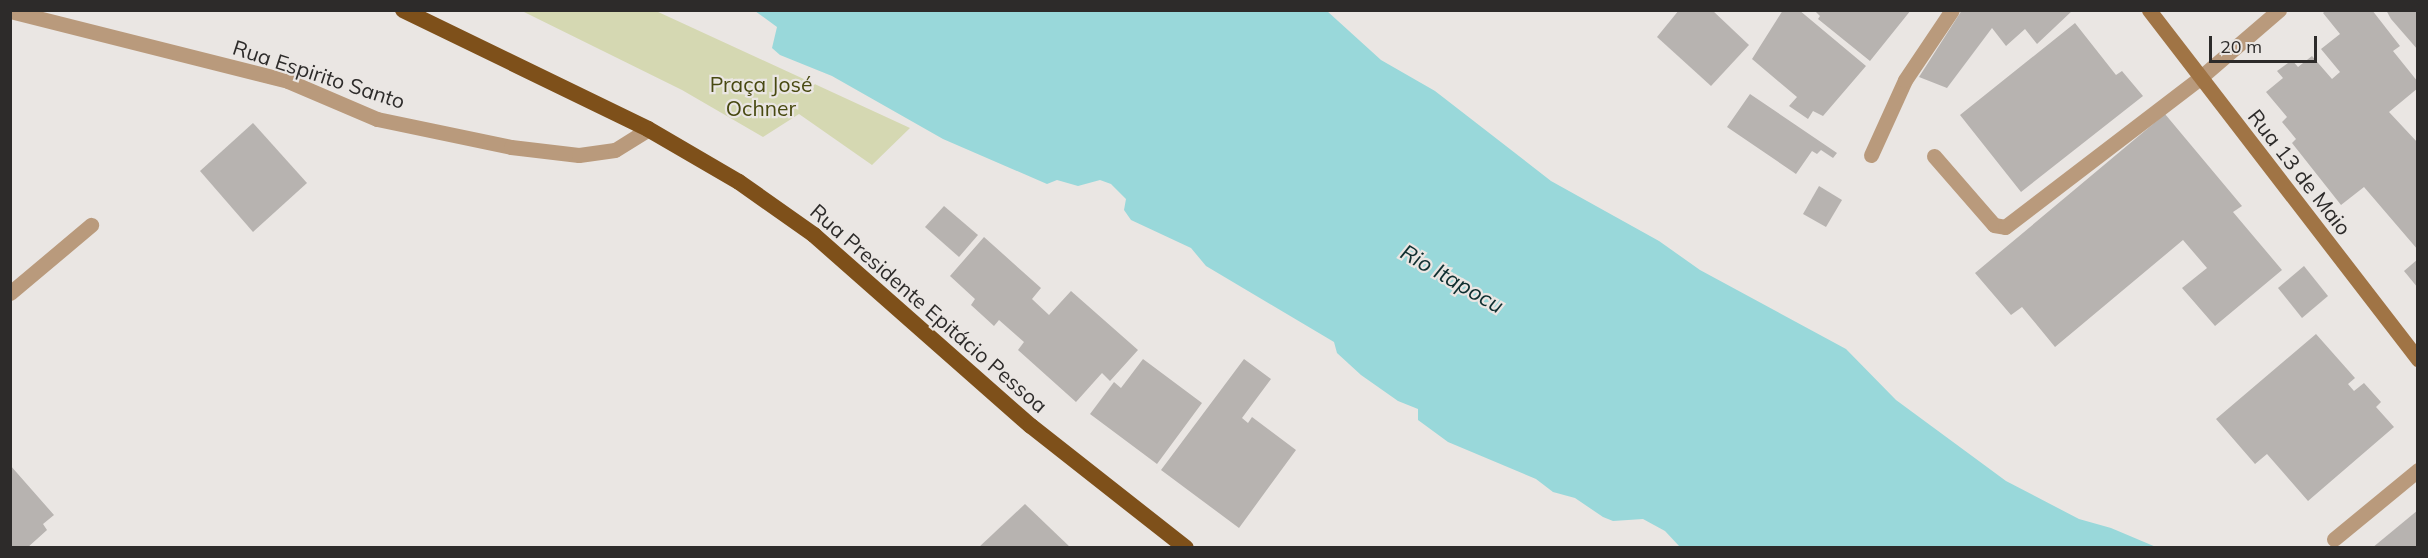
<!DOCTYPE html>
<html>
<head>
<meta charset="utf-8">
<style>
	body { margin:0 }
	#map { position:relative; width:2428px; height:558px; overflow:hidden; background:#eae6e3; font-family:Mulish,sans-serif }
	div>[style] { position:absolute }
	.green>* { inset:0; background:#d5d8b2 }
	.water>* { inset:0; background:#99d8da }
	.building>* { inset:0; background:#b7b3b0 }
	.service>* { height:15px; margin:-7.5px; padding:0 7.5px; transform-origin:7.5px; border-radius:7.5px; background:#b99a7c }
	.minor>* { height:15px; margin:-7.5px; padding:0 7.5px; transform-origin:7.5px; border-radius:7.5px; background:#b99a7c }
	.secondary>* { height:15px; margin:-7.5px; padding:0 7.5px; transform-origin:7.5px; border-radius:7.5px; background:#a07445 }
	.trunk>* { height:16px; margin:-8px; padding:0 8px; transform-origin:8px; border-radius:8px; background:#7e501a }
	span { translate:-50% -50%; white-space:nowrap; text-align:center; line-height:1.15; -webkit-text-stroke:4.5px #eae6e3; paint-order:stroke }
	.street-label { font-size:21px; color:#2d2b2a }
	.park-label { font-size:21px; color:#484911 }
	.water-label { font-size:22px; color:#0f2f30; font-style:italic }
	.frame { position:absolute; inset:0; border:12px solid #2d2b2a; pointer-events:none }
	.scale { position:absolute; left:2209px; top:36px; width:108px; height:27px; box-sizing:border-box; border:3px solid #2d2b2a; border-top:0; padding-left:8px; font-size:18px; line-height:21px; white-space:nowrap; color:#2d2b2a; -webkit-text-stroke:4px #eae6e3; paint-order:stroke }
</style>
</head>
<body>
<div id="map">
	<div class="green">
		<div style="clip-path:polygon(522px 11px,656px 11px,910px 128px,872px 165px,799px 114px,763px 137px,682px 90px)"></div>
	</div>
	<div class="water">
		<div style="clip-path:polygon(755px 11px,1327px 11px,1381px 60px,1435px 91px,1551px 181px,1659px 241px,1700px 270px,1846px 349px,1896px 400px,2006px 481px,2079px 519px,2111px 528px,2156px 547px,1680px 547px,1665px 531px,1643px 519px,1613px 521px,1603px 517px,1575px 498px,1553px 492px,1536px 479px,1448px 442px,1418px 420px,1418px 409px,1398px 401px,1361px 375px,1337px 353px,1334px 342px,1206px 266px,1191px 248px,1131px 220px,1124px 210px,1126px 199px,1111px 184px,1100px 180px,1078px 186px,1057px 180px,1047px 184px,943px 139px,832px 76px,780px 55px,772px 48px,777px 27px)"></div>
	</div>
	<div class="building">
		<div style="clip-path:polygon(1679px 10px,1712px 10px,1749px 45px,1711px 86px,1657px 37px)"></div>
		<div style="clip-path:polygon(1783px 10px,1799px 10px,1866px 66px,1823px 116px,1813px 111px,1808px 119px,1789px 106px,1797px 97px,1752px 59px)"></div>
		<div style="clip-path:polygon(1814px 10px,1911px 10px,1870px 61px,1818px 19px,1820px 16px)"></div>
		<div style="clip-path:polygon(1962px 10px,2073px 10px,2037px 44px,2025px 29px,2006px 46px,1992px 28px,1947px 88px,1919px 77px)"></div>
		<div style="clip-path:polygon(2326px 10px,2372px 10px,2400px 46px,2393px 51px,2418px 82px,2418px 88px,2389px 112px,2418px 143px,2418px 250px,2364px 187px,2341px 205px,2292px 143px,2296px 139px,2282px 122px,2287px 117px,2266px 92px,2283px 78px,2277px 71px,2292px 60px,2298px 67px,2312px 56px,2332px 79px,2340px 72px,2321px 49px,2340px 34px,2323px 13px)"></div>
		<div style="clip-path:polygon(2386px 10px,2418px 10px,2418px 50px,2391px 19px)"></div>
		<div style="clip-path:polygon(2075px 23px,2116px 75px,2122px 71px,2143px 96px,2021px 192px,1960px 115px)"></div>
		<div style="clip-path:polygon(1750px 94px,1837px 153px,1833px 158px,1821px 150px,1817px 154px,1812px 151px,1796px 174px,1727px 127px)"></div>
		<div style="clip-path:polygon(2165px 114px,2242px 206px,2233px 212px,2282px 270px,2215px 326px,2182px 288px,2207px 268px,2183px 240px,2055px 347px,2022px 307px,2011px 315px,1975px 273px)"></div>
		<div style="clip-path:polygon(253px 123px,307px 183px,253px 232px,200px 171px)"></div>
		<div style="clip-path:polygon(1819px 186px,1842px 200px,1826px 227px,1803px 214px)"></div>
		<div style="clip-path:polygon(944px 206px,978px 235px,959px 257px,925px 227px)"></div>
		<div style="clip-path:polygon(984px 237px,1041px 288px,1032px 299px,1049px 315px,1071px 291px,1138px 350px,1110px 381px,1102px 373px,1076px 402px,1018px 350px,1024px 342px,999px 320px,994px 326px,971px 305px,975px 299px,950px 276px)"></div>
		<div style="clip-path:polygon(2418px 259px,2418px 288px,2404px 271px)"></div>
		<div style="clip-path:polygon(2304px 266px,2328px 296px,2302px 318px,2278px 288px)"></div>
		<div style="clip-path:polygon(2316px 334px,2355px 378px,2348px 384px,2354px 391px,2364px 383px,2381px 402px,2376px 407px,2394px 427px,2308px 501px,2267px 454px,2255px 464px,2216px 419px)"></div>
		<div style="clip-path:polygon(1143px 359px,1202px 403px,1157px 464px,1090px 414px,1114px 382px,1121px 388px)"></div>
		<div style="clip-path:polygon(1244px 359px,1271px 379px,1242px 418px,1248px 423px,1252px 417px,1296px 450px,1239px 528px,1161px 470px)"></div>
		<div style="clip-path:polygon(10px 465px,54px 515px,43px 524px,47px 530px,27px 548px,10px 548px)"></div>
		<div style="clip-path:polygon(1025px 504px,1071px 548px,978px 548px)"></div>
		<div style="clip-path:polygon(2418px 510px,2418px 548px,2372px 548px)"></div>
	</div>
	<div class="service">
		<div style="left:1934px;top:156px;width:91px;rotate:49deg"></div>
		<div style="left:1994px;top:225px;width:11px;rotate:10deg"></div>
		<div style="left:2005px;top:227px;width:247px;rotate:-37.4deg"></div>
	</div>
	<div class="minor">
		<div style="left:10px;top:11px;width:287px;rotate:14.1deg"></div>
		<div style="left:288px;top:81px;width:97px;rotate:23.1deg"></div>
		<div style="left:377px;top:119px;width:137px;rotate:11.8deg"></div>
		<div style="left:511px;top:147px;width:68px;rotate:6.7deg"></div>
		<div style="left:579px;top:155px;width:36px;rotate:-8deg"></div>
		<div style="left:615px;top:150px;width:39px;rotate:-32deg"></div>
		<div style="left:2201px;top:77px;width:103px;rotate:-40.7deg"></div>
		<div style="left:1871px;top:155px;width:82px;rotate:-65.6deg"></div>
		<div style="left:1905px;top:80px;width:84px;rotate:-56.1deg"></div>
		<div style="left:10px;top:293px;width:106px;rotate:-40deg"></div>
		<div style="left:2334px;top:539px;width:109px;rotate:-39.4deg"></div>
	</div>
	<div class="secondary">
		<div style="left:2149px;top:10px;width:441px;rotate:52.4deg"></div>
	</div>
	<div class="trunk">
		<div style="left:403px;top:10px;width:272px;rotate:25.9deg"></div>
		<div style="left:648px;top:129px;width:105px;rotate:30.2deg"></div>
		<div style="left:739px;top:182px;width:92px;rotate:35.2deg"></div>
		<div style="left:814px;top:235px;width:289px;rotate:41.4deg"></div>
		<div style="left:1031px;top:426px;width:197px;rotate:38.2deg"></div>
	</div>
	<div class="street-label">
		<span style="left:319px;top:74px;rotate:18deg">Rua Espirito Santo</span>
		<span style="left:2300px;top:172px;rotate:52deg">Rua 13 de Maio</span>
		<span style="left:929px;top:308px;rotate:41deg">Rua Presidente Epitácio Pessoa</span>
	</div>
	<div class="park-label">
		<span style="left:761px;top:96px">Praça José<br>Ochner</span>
	</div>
	<div class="water-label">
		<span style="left:1452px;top:279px;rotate:30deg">Rio Itapocu</span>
	</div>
	<div class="frame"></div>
	<div class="scale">20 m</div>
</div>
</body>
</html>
